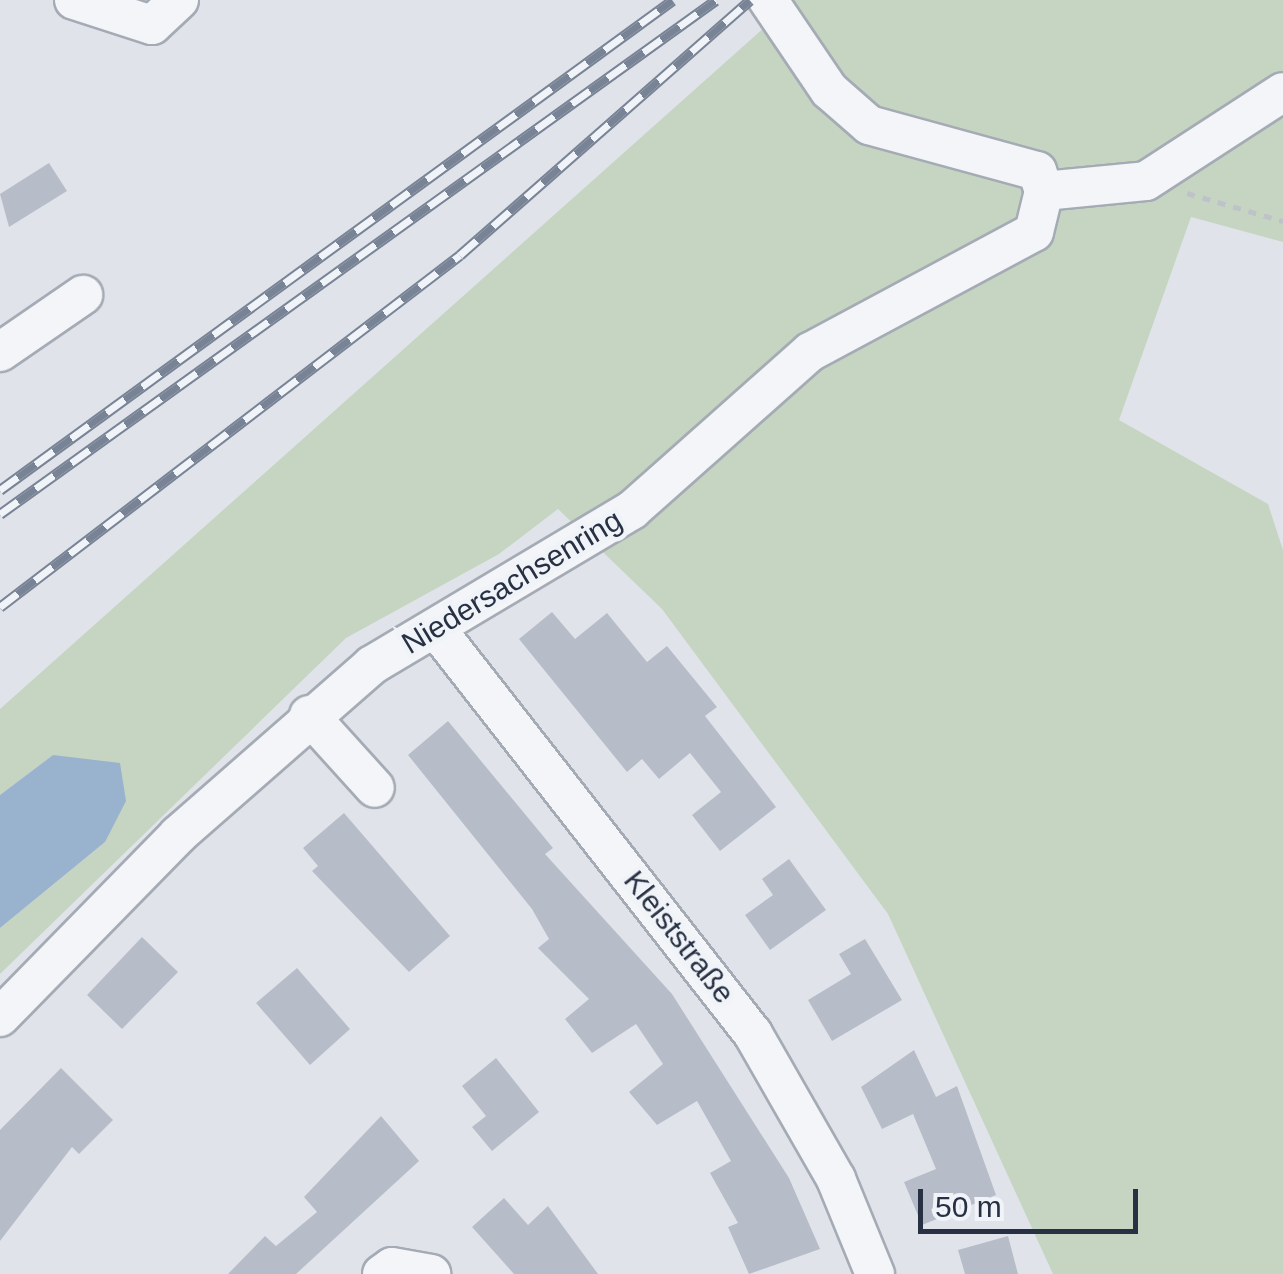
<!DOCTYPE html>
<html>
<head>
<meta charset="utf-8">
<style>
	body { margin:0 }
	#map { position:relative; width:1283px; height:1274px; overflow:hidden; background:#e0e4ea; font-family:Arial,sans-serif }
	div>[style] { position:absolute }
	.green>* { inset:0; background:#c6d5c1 }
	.water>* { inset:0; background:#99b2cd }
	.building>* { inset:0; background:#b7bdc8 }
	.path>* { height:5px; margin-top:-2.5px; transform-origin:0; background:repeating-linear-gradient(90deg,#bec2c9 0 8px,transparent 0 16px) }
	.roads { filter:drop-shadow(2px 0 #a5abb5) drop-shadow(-2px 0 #a5abb5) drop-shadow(0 2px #a5abb5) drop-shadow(0 -2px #a5abb5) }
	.minor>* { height:38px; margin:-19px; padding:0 19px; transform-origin:19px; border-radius:19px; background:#f3f5f8 }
	.rail>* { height:11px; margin-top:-5.5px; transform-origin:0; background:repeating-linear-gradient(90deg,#f0f3f7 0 22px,#788395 0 44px); box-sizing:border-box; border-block:2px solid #788395 }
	span { translate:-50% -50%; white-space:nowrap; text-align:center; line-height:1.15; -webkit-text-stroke:9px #f0f3f7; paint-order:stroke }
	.street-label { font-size:30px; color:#273143 }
	.scale { position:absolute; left:918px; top:1189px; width:220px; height:45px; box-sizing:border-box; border:5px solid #273143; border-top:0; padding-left:12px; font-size:30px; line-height:35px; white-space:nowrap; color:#273143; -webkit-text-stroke:8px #f0f3f7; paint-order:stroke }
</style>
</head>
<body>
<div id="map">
	<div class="green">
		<div style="clip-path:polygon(795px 0,1283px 0,1283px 242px,1191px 217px,1119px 420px,1268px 504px,1283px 550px,1283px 1274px,1053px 1274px,888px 914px,662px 609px,558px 509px,499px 554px,346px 638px,0 974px,0 928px,105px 842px,53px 755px,0 795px,0 709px)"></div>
	</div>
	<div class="water">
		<div style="clip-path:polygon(53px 755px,120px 763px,126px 801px,105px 842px,0 928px,0 795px)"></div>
	</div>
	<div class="building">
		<div style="clip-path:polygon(49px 163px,67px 191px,9px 227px,0 194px)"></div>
		<div style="clip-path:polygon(552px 612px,575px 639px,607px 613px,647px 662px,667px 646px,717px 707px,705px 716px,776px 807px,720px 851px,692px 815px,721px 792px,690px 753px,659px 779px,642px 759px,627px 772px,519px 639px)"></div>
		<div style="clip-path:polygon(448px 721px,553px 848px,545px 854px,672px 994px,789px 1178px,820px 1249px,749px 1274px,728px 1227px,738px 1223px,710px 1173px,731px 1161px,697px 1101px,657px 1125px,629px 1092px,663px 1064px,636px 1024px,592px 1053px,565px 1019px,589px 999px,538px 948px,549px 939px,532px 909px,408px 755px)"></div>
		<div style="clip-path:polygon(344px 813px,450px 936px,409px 972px,312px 871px,318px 866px,303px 848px)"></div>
		<div style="clip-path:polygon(789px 859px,826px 910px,770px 950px,745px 915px,773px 895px,762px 879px)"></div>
		<div style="clip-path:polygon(142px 937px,178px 972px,122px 1029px,87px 995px)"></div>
		<div style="clip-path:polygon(865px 939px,902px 1000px,832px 1041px,808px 1000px,851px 974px,839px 954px)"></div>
		<div style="clip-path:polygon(297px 968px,350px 1029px,310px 1065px,256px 1003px)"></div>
		<div style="clip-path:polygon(914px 1050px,936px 1097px,957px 1086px,996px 1195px,922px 1225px,904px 1182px,936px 1169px,913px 1114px,882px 1129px,861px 1087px)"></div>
		<div style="clip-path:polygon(496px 1058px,539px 1112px,492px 1151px,472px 1127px,486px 1116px,462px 1086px)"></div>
		<div style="clip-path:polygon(61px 1068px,113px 1120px,79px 1154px,72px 1147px,0 1241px,0 1130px)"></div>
		<div style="clip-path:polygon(381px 1116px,419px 1161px,296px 1274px,228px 1274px,265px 1236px,276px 1246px,317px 1212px,304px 1197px)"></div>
		<div style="clip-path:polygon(504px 1198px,528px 1225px,548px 1206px,598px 1274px,514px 1274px,472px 1227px)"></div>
		<div style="clip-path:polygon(1008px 1236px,1018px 1274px,965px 1274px,958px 1250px)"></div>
	</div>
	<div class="path">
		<div style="left:1187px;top:193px;width:100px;rotate:16.3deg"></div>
	</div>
	<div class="roads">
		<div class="minor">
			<div style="left:74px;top:0;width:82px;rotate:17.8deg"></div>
			<div style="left:152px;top:25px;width:37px;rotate:-43deg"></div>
			<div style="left:1044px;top:191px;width:102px;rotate:-5.6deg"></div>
			<div style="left:1146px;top:181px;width:163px;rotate:-33deg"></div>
			<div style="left:0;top:352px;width:101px;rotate:-34.5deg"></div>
			<div style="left:437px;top:630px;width:513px;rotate:51.97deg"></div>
			<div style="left:753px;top:1034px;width:167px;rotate:60.2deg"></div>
			<div style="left:836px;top:1179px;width:103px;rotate:67.7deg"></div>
			<div style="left:309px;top:715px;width:98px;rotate:47.9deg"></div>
			<div style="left:0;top:1017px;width:255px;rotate:-45.6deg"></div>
			<div style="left:178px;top:835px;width:258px;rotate:-41.2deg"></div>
			<div style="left:372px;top:665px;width:303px;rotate:-30.8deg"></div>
			<div style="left:632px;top:510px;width:238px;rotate:-41.6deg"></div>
			<div style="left:810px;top:352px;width:254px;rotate:-28.2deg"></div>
			<div style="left:1034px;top:232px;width:42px;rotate:-76.3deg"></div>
			<div style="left:1044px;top:191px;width:21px;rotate:-109deg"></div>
			<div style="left:1037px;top:171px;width:174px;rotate:-164.7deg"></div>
			<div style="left:869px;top:125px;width:53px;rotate:-138.8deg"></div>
			<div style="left:829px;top:90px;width:109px;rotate:-124.1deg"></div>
			<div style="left:382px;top:1274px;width:12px;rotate:-35deg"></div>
			<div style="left:392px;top:1267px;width:40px;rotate:10deg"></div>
		</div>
	</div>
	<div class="rail">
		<div style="left:0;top:490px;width:832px;rotate:-36.06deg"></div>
		<div style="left:0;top:514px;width:881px;rotate:-35.67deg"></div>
		<div style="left:0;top:607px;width:579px;rotate:-37.42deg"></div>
		<div style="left:460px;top:255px;width:386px;rotate:-41.3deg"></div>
	</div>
	<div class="street-label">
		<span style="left:512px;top:582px;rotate:-31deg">Niedersachsenring</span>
		<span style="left:679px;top:937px;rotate:52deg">Kleiststraße</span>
	</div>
	<div class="scale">50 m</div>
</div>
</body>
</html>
